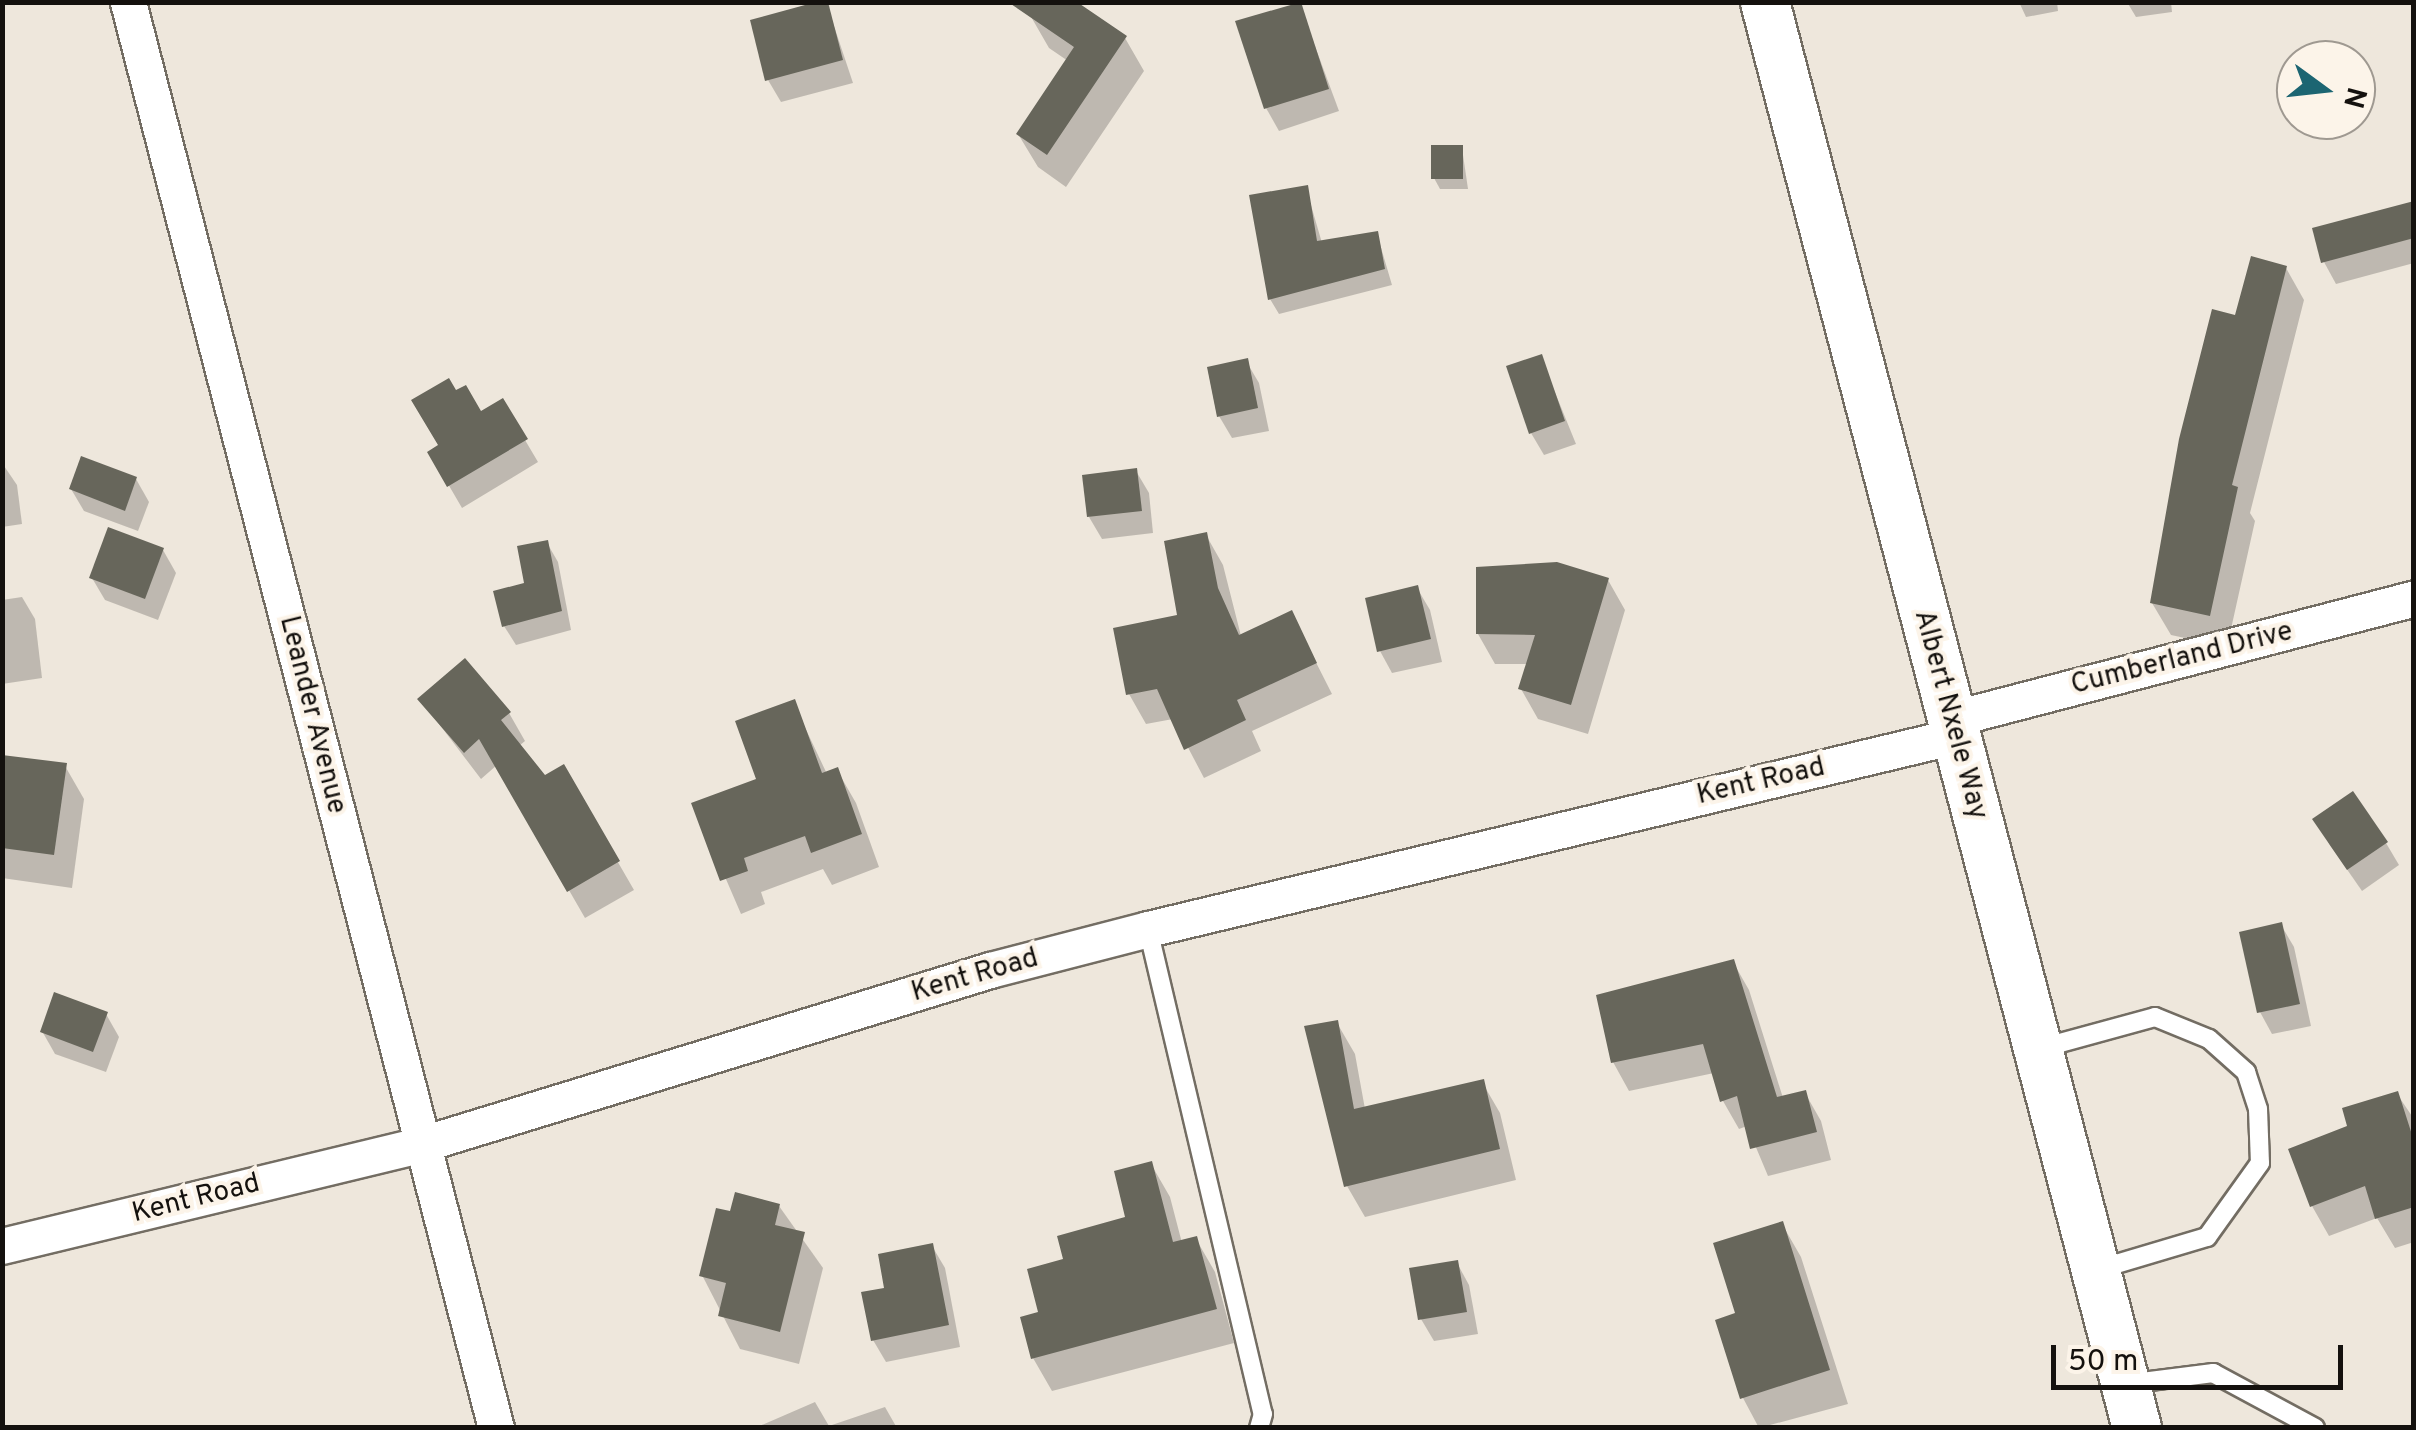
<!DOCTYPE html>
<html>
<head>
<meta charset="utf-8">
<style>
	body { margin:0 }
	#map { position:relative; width:2416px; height:1430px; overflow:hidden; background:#eee7dc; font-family:Overpass,sans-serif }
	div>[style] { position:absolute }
	.shadow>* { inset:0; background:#0003 }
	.building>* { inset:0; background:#67665b }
	.roads { filter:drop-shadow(2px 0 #736d63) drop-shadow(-2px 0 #736d63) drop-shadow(0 2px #736d63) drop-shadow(0 -2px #736d63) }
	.lane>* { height:18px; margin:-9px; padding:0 9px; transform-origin:9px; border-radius:9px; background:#fff }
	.street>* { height:35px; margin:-17.5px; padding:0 17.5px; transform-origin:17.5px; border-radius:17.5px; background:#fff }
	.secondary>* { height:48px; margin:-24px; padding:0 24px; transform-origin:24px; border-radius:24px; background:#fff }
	span { translate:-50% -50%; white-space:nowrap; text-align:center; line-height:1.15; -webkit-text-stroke:8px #fcf4e9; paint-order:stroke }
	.street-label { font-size:28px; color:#14110e }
	.frame { position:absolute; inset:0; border:5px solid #14110e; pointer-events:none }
	.north { position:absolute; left:2276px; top:40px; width:100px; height:100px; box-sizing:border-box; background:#fcf4e9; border:2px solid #9f9991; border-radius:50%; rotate:105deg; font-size:28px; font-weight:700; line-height:40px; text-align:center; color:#14110e }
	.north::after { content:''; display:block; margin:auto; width:35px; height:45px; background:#1c6572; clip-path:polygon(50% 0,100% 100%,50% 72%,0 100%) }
	.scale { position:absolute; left:2051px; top:1345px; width:292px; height:45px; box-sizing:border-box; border:5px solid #14110e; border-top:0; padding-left:12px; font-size:30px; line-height:35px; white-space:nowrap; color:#14110e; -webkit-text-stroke:8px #fcf4e9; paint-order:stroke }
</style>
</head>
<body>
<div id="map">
	<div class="shadow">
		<div style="clip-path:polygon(826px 2px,853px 83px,781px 102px,768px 80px)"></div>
		<div style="clip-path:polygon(2019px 2px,2057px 2px,2058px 11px,2026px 17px)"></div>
		<div style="clip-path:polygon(2127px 2px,2171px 2px,2172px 12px,2136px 17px)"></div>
		<div style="clip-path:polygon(1299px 3px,1339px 111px,1279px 131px,1266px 108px)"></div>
		<div style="clip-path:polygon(1030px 15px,1125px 38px,1144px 71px,1066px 187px,1038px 167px,1018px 134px,1068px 61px,1049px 48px)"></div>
		<div style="clip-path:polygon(1462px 148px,1468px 189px,1440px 189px,1434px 178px)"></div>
		<div style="clip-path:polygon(1306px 188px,1322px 243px,1377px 234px,1392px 285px,1279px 314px,1270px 299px)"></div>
		<div style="clip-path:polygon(2414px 203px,2414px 263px,2336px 284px,2324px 262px)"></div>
		<div style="clip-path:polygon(2286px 268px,2304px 300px,2250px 513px,2255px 521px,2227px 647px,2171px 635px,2152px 603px,2237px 318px)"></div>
		<div style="clip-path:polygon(1541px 358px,1576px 444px,1544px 455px,1531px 433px)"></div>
		<div style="clip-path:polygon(1246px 361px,1259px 383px,1269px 431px,1232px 438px,1219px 416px)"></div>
		<div style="clip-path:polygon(456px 394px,480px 414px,502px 401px,538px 462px,462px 508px,430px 453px,441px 446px)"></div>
		<div style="clip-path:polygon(2px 463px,17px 485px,22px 524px,2px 527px)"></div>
		<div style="clip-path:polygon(1136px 471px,1149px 493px,1153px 533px,1102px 539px,1089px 517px)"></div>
		<div style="clip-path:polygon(136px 479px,149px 502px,138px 531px,84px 511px,71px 489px)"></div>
		<div style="clip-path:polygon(1206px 535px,1223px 565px,1241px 636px,1291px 613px,1332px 694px,1252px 731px,1261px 751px,1204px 778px,1173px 719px,1146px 724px,1129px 694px,1180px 617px)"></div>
		<div style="clip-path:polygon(547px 543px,558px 562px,571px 630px,516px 645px,504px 626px)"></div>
		<div style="clip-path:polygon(163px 550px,176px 573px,158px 620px,105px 600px,92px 578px)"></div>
		<div style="clip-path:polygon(1608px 580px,1625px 610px,1588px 734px,1538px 719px,1521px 689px,1529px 664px,1495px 664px,1478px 634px)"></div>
		<div style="clip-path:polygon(1417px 588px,1430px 610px,1442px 662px,1392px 673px,1380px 651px)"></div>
		<div style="clip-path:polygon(22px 597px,35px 619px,42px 678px,2px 684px,2px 600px)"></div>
		<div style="clip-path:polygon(420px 699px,509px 713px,525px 741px,519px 746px,545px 778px,563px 767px,634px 890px,585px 918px,497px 765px,481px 779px)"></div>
		<div style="clip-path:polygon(793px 702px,827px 774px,837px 770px,856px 803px,879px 867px,832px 885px,823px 869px,761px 892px,765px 904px,741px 914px,694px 805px,759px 781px)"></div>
		<div style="clip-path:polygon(2px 757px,65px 766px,84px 799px,72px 888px,2px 878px)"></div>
		<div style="clip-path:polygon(2328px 842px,2386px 843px,2399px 865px,2362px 891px)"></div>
		<div style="clip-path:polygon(2281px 925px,2294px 947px,2311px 1026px,2272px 1034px,2260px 1012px)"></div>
		<div style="clip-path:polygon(1733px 962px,1749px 990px,1783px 1098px,1805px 1093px,1821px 1121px,1831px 1160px,1768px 1176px,1747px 1126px,1739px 1129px,1723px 1101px,1714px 1073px,1629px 1091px,1613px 1062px)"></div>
		<div style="clip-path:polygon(106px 1014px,119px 1037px,106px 1072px,55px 1054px,42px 1031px)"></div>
		<div style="clip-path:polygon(1337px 1023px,1355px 1054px,1365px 1109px,1482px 1082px,1500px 1113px,1516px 1180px,1365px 1217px,1347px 1186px)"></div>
		<div style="clip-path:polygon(2397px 1094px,2414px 1119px,2414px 1242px,2395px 1248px,2377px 1218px,2329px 1236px,2312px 1206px,2350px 1128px)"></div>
		<div style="clip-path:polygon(1151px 1164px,1170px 1197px,1182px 1243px,1196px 1239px,1215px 1272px,1234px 1343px,1052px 1391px,1033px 1358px,1041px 1313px,1066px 1261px,1128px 1219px)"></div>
		<div style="clip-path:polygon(779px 1206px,823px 1268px,799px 1364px,740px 1349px,702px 1275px,732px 1215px)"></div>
		<div style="clip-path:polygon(1782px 1224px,1801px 1257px,1848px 1404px,1759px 1428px,1743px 1398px,1718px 1322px,1738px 1315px)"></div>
		<div style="clip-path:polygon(932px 1246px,945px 1268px,960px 1347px,886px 1362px,873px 1340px,887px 1290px)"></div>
		<div style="clip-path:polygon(1457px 1263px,1469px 1285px,1478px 1334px,1434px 1341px,1421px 1319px)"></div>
		<div style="clip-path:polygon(815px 1402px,829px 1426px,885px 1407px,897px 1428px,755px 1428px)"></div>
	</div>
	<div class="building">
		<div style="clip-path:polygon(816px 2px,828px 2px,843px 60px,765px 81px,750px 20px)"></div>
		<div style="clip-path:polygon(1008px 2px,1077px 2px,1127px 36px,1047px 155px,1016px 134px,1074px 47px)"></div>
		<div style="clip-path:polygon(1301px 2px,1329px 89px,1264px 109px,1235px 21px)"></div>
		<div style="clip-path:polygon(1431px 145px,1463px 145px,1463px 179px,1431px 179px)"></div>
		<div style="clip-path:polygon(1308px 185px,1317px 241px,1378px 231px,1385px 269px,1268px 300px,1249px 195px)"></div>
		<div style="clip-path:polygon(2414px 201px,2414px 238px,2321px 263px,2312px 228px)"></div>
		<div style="clip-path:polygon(2251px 256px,2287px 266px,2232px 485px,2238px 487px,2210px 616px,2150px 603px,2179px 439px,2212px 309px,2235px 315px)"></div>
		<div style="clip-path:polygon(1542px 354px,1565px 421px,1529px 434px,1506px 366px)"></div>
		<div style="clip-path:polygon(1248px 358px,1258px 408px,1217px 417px,1207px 367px)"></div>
		<div style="clip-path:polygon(449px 378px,456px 390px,466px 385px,481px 411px,503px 398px,528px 439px,447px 487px,427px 452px,438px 445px,411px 400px)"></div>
		<div style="clip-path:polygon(81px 456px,137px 477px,125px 511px,69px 489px)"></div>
		<div style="clip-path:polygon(1137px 468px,1142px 511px,1087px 517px,1082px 475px)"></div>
		<div style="clip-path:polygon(108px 527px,164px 548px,145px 599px,89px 578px)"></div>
		<div style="clip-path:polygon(1207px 532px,1218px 588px,1239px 635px,1292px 610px,1317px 663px,1237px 700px,1246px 720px,1184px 750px,1157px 689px,1126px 695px,1113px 628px,1177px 615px,1164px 541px)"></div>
		<div style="clip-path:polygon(548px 540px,562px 611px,502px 627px,493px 591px,524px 583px,517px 546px)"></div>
		<div style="clip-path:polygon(1557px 562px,1609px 578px,1571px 705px,1518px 689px,1535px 635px,1476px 634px,1476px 567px)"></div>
		<div style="clip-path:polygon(1418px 585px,1431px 639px,1377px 652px,1365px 598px)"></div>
		<div style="clip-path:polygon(465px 658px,511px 712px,501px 720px,545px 775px,564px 764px,620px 861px,567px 892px,479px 739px,464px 753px,417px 699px)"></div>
		<div style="clip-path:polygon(795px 699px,822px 773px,838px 767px,862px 834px,811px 853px,805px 836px,744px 858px,748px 871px,720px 881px,691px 803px,756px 779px,735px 721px)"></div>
		<div style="clip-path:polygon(2px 755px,67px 763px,54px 855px,2px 848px)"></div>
		<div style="clip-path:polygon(2353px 791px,2388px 842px,2347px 870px,2312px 819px)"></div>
		<div style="clip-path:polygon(2282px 922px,2300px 1004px,2257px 1013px,2239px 932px)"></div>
		<div style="clip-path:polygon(1734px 959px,1777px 1097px,1806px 1090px,1817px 1132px,1750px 1149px,1737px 1096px,1720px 1102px,1703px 1044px,1611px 1063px,1596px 995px)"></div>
		<div style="clip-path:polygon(54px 992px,108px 1012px,93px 1052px,40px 1032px)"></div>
		<div style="clip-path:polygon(1338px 1020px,1354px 1109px,1484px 1079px,1500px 1149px,1344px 1187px,1304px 1026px)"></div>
		<div style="clip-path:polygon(2398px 1091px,2414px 1141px,2414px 1207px,2375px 1219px,2365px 1186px,2310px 1207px,2288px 1149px,2347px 1126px,2342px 1108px)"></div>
		<div style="clip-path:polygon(1152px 1161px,1173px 1242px,1197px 1236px,1217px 1309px,1031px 1359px,1020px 1317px,1038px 1312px,1027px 1269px,1063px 1259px,1057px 1236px,1125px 1217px,1114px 1171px)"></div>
		<div style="clip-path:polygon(735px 1192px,780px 1204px,775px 1225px,805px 1232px,780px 1332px,718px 1316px,726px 1283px,699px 1276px,716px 1208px,730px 1211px)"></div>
		<div style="clip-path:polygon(1783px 1221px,1830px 1370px,1740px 1399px,1715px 1320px,1735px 1313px,1713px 1243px)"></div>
		<div style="clip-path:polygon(933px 1243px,949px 1325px,871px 1341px,861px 1292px,884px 1288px,878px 1254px)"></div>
		<div style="clip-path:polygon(1458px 1260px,1467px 1312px,1418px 1320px,1409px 1268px)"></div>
	</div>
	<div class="roads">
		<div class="lane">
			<div style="left:1148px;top:929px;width:498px;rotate:76.7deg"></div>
			<div style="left:1263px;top:1414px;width:15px;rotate:106deg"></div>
			<div style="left:2038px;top:1049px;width:121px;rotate:-15.3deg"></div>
			<div style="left:2155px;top:1017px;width:58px;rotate:22.2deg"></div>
			<div style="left:2209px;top:1039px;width:50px;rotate:41.7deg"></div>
			<div style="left:2246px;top:1072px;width:39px;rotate:72deg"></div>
			<div style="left:2258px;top:1109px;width:54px;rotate:87.9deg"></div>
			<div style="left:2260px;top:1163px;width:91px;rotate:125.6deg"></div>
			<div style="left:2207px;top:1237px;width:116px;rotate:163.4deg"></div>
			<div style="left:2126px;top:1384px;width:88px;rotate:-7.2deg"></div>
			<div style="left:2213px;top:1373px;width:116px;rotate:28.3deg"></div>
		</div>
		<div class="street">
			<div style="left:128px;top:2px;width:1473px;rotate:75.53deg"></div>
			<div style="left:1951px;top:719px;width:479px;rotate:-14.6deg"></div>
			<div style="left:2px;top:1246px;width:429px;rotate:-13.6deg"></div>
			<div style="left:419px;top:1145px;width:597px;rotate:-17.04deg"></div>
			<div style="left:990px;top:970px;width:163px;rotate:-14.5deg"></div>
			<div style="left:1148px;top:929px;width:830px;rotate:-13.45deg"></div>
		</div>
		<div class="secondary">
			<div style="left:1765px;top:2px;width:1474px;rotate:75.38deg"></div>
		</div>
	</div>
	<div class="street-label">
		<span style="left:2182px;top:659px;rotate:-14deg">Cumberland Drive</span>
		<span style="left:312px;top:715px;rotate:76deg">Leander Avenue</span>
		<span style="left:1950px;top:715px;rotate:75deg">Albert Nxele Way</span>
		<span style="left:1761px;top:782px;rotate:-13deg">Kent Road</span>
		<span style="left:975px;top:976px;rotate:-16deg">Kent Road</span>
		<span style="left:196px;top:1199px;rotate:-14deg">Kent Road</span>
	</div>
	<div class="frame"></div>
	<div class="north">N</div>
	<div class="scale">50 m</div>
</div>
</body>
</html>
